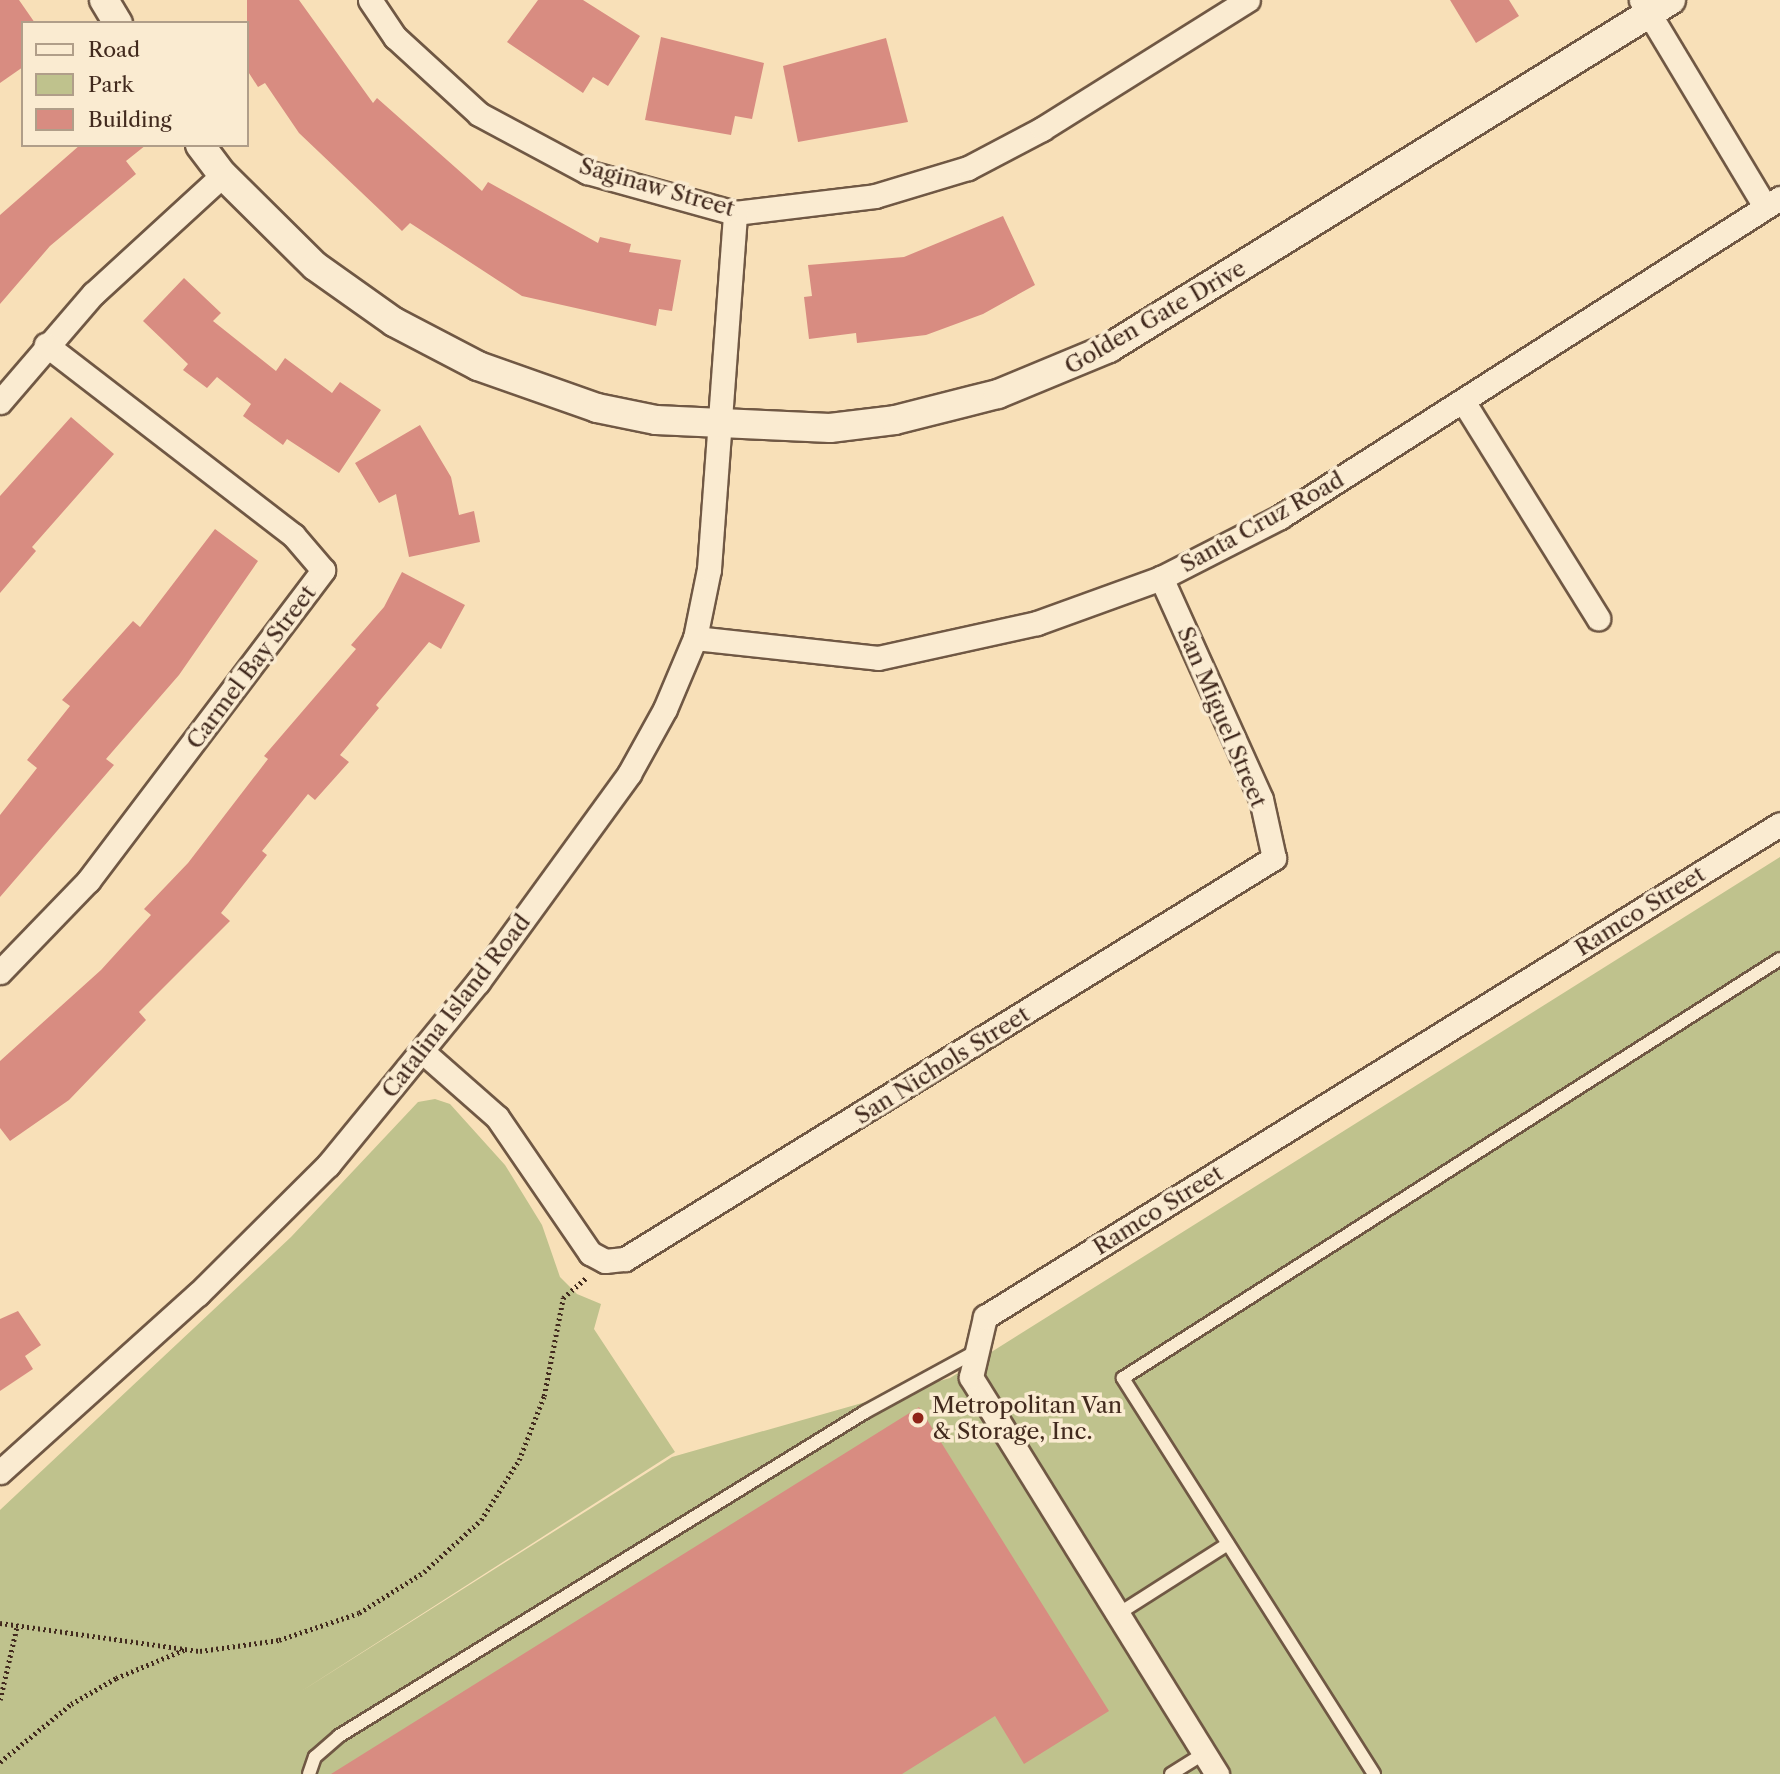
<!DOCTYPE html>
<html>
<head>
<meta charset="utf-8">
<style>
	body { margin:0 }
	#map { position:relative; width:1780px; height:1774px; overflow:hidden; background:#f8e0b8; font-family:"Libre Caslon Text",serif }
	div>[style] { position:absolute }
	.green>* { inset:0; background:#bfc28d }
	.building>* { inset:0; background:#d88c81 }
	.path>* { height:4.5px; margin-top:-2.25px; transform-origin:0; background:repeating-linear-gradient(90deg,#422a1e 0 2px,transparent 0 5.5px) }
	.roads { filter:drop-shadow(2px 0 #705844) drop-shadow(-2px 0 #705844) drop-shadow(0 2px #705844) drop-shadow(0 -2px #705844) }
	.service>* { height:12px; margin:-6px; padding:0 6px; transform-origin:6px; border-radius:6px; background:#faebd1 }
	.minor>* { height:23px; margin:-11.5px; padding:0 11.5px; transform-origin:11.5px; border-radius:11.5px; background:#faebd1 }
	.tertiary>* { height:28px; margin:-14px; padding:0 14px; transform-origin:14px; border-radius:14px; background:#faebd1 }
	.dots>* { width:19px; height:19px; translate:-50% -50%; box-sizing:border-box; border:4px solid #faebd1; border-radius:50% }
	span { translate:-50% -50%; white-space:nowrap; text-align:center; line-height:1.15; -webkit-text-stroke:7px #faebd1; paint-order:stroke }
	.street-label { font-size:23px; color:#422a1e }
	.poi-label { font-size:23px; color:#422a1e }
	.left { translate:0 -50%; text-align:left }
	.legend { position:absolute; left:21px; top:21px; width:228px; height:126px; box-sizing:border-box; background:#faebd1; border:2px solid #b09e89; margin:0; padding:9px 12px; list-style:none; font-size:21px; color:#422a1e }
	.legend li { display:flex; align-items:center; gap:14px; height:35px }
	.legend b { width:35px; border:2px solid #b09e89 }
</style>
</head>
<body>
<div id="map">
	<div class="green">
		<div style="clip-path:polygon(1780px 857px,1780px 1774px,0 1774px,0 1510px,291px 1237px,418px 1102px,435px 1099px,450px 1104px,505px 1165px,542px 1225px,560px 1277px,577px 1294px,601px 1304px,594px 1329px,675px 1452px,300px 1692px,672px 1457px,950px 1378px)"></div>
	</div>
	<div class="building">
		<div style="clip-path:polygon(0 0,19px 0,35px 23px,23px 23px,23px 67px,0 83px)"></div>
		<div style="clip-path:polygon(247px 0,299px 0,373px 103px,377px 98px,482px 191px,488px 182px,598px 243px,600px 237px,631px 244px,629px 252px,681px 260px,672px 311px,659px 309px,656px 326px,522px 296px,410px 223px,402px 231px,299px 133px,265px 83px,258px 87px,247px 70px)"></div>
		<div style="clip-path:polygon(538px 0,583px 0,640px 36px,608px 86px,593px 77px,583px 93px,507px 42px)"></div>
		<div style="clip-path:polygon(1450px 0,1509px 0,1519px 16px,1476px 43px)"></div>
		<div style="clip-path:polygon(661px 37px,764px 63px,752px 119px,735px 116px,731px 135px,645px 120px)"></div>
		<div style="clip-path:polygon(886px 38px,908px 122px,798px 142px,783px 66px)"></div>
		<div style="clip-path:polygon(80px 145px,146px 145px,126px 161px,136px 174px,50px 246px,0 304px,0 215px)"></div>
		<div style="clip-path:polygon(1003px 216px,1035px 285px,983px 314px,926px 335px,857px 343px,856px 333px,809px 339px,804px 297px,812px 296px,808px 265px,904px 257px)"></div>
		<div style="clip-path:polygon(184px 278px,221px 313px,213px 321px,276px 371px,285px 358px,332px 393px,340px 382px,381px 410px,339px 473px,287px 439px,283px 445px,243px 416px,251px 404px,217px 377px,207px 388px,183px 370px,188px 364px,143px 321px)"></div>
		<div style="clip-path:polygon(71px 417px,114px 454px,32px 547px,36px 551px,0 593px,0 496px)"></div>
		<div style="clip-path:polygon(420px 425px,451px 477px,459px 515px,474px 511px,480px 542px,409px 557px,396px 494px,379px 503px,355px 463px)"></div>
		<div style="clip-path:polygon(215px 529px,258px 561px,179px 675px,106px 759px,114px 765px,0 897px,0 815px,37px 768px,27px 760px,70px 706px,62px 700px,133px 621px,140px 627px)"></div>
		<div style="clip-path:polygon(402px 572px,465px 605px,441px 649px,429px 642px,376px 705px,379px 708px,340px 755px,349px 762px,315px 800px,308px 794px,262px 851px,267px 855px,221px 913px,230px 921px,139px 1012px,146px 1020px,69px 1100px,10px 1141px,0 1128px,0 1061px,101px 970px,151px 915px,144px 909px,188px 863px,268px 759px,264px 756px,356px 649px,351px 645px,384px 607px)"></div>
		<div style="clip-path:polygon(18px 1311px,41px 1345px,25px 1356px,33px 1369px,0 1391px,0 1319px)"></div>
		<div style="clip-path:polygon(919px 1407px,1109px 1711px,1024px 1764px,995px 1716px,902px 1774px,331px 1774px)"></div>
	</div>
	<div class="path">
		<div style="left:0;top:1623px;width:202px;rotate:8deg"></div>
		<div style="left:200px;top:1651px;width:80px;rotate:-7.9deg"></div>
		<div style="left:279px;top:1640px;width:84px;rotate:-18.6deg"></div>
		<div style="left:359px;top:1613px;width:77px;rotate:-32.2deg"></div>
		<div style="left:424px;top:1572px;width:77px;rotate:-42.4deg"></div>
		<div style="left:481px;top:1520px;width:71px;rotate:-57.7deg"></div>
		<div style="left:519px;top:1460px;width:69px;rotate:-68.7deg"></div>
		<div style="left:544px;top:1396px;width:100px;rotate:-79deg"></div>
		<div style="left:563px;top:1298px;width:30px;rotate:-41deg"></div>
		<div style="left:0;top:1700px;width:76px;rotate:-77.1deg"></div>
		<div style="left:0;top:1762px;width:92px;rotate:-39.2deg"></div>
		<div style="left:71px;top:1704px;width:52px;rotate:-30deg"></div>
		<div style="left:116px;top:1678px;width:76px;rotate:-22.5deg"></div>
	</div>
	<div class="roads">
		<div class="service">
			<div style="left:1118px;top:1614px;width:130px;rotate:-32.5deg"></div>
			<div style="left:309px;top:1774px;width:18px;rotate:-71deg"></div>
			<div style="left:315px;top:1757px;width:32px;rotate:-41deg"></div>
			<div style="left:339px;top:1736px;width:618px;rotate:-31.63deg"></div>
			<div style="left:865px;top:1412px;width:128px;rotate:-28.6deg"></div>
			<div style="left:1171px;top:1774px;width:39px;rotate:-32deg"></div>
			<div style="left:1374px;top:1774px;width:469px;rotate:-122.4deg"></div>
			<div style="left:1123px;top:1378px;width:779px;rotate:-32.53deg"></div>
		</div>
		<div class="minor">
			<div style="left:370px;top:0;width:45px;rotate:56deg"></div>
			<div style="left:395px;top:37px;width:114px;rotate:42.5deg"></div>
			<div style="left:479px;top:114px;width:123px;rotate:28.2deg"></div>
			<div style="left:587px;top:172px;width:154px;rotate:15.5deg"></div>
			<div style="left:735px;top:213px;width:141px;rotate:-6.9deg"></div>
			<div style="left:875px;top:196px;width:97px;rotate:-16.8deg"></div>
			<div style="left:968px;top:168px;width:84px;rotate:-27.8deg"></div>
			<div style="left:1042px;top:129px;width:243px;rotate:-32.1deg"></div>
			<div style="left:1641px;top:0;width:239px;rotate:59deg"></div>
			<div style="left:1463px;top:401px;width:256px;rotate:58.1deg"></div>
			<div style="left:0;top:402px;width:143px;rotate:-49.3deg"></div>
			<div style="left:93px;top:294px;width:176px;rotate:-42.5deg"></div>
			<div style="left:695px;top:638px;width:184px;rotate:6.2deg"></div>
			<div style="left:878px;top:658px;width:163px;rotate:-12.4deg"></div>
			<div style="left:1037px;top:623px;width:132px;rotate:-19.9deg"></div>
			<div style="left:1161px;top:578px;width:134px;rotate:-27.1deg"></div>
			<div style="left:1280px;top:517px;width:593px;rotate:-32.54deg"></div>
			<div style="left:0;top:972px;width:127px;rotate:-46deg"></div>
			<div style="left:88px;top:881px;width:390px;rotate:-52.9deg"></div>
			<div style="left:323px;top:570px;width:46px;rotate:-130.6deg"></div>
			<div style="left:293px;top:535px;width:312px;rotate:-142.4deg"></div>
			<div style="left:423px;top:1052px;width:98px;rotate:41.3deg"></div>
			<div style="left:497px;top:1117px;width:165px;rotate:55.6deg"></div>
			<div style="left:590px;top:1253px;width:17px;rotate:28deg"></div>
			<div style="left:605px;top:1261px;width:20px;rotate:-6deg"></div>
			<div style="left:625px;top:1259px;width:763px;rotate:-31.71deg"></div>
			<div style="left:1274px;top:858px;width:60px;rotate:-102.4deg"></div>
			<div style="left:1261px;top:799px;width:243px;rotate:-114.3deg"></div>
			<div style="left:0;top:1472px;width:266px;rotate:-42deg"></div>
			<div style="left:198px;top:1294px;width:183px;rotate:-44.8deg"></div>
			<div style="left:328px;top:1165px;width:237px;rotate:-50.7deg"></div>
			<div style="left:478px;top:982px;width:257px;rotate:-54deg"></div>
			<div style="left:629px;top:774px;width:74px;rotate:-61deg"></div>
			<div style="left:665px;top:709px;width:77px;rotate:-67.1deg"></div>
			<div style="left:695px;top:638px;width:70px;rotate:-78.5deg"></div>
			<div style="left:709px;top:569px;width:357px;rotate:-85.8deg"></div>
			<div style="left:1217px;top:1774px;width:467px;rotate:-121.8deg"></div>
			<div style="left:971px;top:1377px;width:62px;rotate:-76.9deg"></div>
			<div style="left:985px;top:1317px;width:935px;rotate:-31.8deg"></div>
		</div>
		<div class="tertiary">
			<div style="left:104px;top:0;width:27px;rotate:59deg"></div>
			<div style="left:200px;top:145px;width:38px;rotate:53deg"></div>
			<div style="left:223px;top:175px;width:129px;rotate:44.7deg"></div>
			<div style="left:315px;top:266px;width:97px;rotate:35.3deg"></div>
			<div style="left:394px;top:322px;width:95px;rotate:27.6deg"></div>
			<div style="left:478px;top:366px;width:126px;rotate:19.4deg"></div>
			<div style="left:597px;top:408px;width:60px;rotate:11.5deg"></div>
			<div style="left:656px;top:420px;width:174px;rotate:2.6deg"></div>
			<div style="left:830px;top:428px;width:65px;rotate:-7deg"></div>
			<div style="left:895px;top:420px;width:106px;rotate:-14.2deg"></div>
			<div style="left:998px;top:394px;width:120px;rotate:-22.5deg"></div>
			<div style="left:1109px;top:348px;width:661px;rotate:-31.77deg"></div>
		</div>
	</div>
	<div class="dots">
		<div style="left:918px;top:1418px;background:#8f2418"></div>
	</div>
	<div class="street-label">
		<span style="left:657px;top:187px;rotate:16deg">Saginaw Street</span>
		<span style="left:1155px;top:317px;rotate:-30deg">Golden Gate Drive</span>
		<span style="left:1262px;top:522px;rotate:-29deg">Santa Cruz Road</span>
		<span style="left:251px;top:667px;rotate:-53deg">Carmel Bay Street</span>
		<span style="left:1222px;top:717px;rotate:67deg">San Miguel Street</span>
		<span style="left:1640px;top:911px;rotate:-32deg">Ramco Street</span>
		<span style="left:456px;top:1006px;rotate:-52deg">Catalina Island Road</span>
		<span style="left:942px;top:1065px;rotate:-32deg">San Nichols Street</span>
		<span style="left:1158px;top:1210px;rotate:-32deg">Ramco Street</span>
	</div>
	<div class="poi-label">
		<span class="left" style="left:932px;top:1418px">Metropolitan Van<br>&amp; Storage, Inc.</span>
	</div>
	<ul class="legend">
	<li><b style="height:9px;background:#faebd1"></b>Road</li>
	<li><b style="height:19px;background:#bfc28d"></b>Park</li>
	<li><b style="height:19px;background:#d88c81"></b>Building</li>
	</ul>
</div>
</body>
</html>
